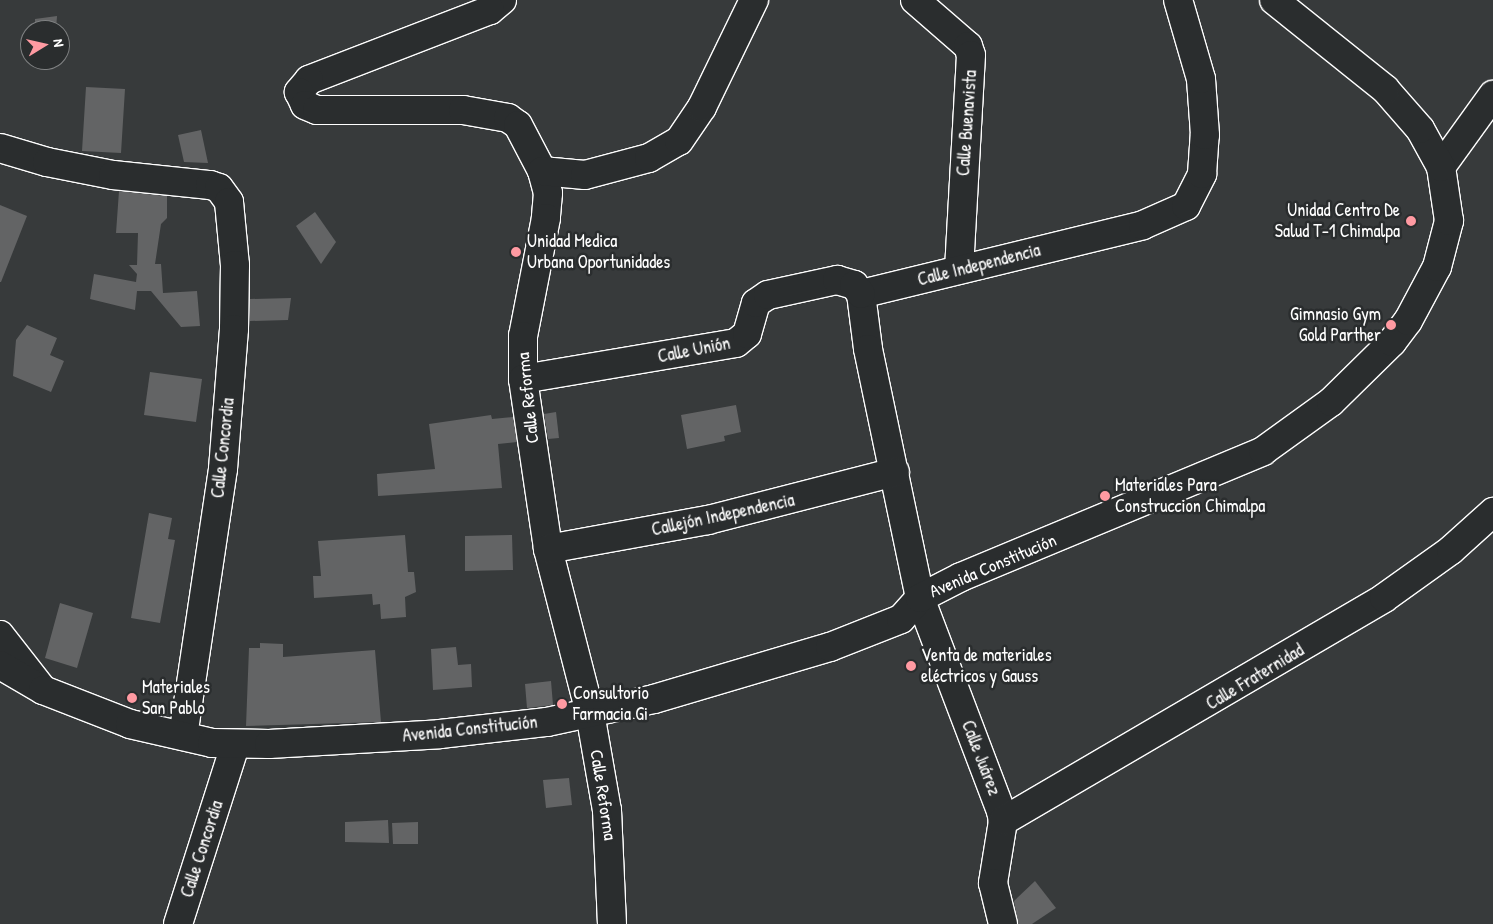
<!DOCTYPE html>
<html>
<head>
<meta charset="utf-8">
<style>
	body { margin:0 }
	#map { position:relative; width:1493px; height:924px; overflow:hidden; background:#373a3b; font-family:"Patrick Hand",sans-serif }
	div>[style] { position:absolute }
	.building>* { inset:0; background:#636465 }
	.roads { filter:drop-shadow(1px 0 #fff) drop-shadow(-1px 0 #fff) drop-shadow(0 1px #fff) drop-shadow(0 -1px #fff) }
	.minor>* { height:28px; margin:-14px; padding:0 14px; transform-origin:14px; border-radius:14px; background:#2a2d2e }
	.major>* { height:28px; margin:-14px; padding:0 14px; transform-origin:14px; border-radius:14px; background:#2a2d2e }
	.dots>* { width:14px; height:14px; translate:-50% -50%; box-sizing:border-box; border:2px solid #2a2d2e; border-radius:50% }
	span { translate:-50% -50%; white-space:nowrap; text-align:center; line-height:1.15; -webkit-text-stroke:5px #2a2d2e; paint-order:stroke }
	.street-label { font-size:18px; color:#fff }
	.poi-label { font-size:18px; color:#fff }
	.right { translate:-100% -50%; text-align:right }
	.left { translate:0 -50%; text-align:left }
	.north { position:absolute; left:20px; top:20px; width:50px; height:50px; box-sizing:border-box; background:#2a2d2e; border:1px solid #7f8182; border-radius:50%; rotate:81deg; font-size:14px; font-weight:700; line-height:20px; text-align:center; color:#fff }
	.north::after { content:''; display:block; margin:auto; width:18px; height:22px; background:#ff9aa2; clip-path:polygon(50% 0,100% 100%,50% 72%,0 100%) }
</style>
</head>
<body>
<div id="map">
	<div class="building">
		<div style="clip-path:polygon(57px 16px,56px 30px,35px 30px,35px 19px)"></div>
		<div style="clip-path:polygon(86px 87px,125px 89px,121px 153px,82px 151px)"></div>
		<div style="clip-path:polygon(201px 130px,208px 163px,184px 162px,178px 135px)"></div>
		<div style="clip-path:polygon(119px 191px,167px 196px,167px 218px,161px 224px,155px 264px,161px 264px,163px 293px,197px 291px,200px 326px,181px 327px,151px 291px,137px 291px,135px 310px,90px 299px,94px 274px,136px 282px,137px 274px,129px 265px,137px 265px,138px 233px,116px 233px)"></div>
		<div style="clip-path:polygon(0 205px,27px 216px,1px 282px,0 282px)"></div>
		<div style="clip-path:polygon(315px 212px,336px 242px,321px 264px,296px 226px)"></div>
		<div style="clip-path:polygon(291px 298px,288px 320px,250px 321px,250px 299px)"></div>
		<div style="clip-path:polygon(27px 325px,57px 338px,50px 355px,64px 361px,51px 392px,13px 376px,16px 340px)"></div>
		<div style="clip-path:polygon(150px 372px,202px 379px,196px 422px,144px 415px)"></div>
		<div style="clip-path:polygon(736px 405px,741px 432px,724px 436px,725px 441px,687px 449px,681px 415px)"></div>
		<div style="clip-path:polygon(556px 412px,559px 438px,548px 439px,544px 414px)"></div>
		<div style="clip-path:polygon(491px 415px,492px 419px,513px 417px,517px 442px,498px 444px,502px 488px,378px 496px,377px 474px,435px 469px,429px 424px)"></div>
		<div style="clip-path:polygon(149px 513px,172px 518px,168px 539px,175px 540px,160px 623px,131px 618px)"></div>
		<div style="clip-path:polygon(405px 535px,408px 572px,414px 572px,416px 592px,405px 597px,406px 617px,381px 619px,380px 604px,373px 605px,372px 594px,314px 598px,313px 576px,321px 576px,318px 541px)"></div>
		<div style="clip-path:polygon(512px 535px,513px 570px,465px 571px,465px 536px)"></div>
		<div style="clip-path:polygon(60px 603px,93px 613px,77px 668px,45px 658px)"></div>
		<div style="clip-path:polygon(260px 643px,283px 644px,283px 657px,375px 650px,381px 722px,246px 726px,249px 648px,260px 648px)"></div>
		<div style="clip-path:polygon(456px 647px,458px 665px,471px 664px,472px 687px,433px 690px,431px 649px)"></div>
		<div style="clip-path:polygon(551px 681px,553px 705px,527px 708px,525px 684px)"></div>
		<div style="clip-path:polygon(569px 778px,572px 805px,546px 808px,543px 780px)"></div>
		<div style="clip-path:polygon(388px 820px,389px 843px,345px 842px,345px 822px)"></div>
		<div style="clip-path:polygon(418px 822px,418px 844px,393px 844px,392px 823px)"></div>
		<div style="clip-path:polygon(1035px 881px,1056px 908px,1032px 924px,1018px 924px,1014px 901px)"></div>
	</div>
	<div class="roads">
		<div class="minor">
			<div style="left:502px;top:0;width:16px;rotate:140deg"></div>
			<div style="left:490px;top:10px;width:194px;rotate:158.9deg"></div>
			<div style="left:309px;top:80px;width:16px;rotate:130deg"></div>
			<div style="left:299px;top:92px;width:14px;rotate:65deg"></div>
			<div style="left:305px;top:105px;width:13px;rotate:23deg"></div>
			<div style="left:317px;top:110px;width:146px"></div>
			<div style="left:463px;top:110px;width:46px;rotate:10.1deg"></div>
			<div style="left:508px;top:118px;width:12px;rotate:35deg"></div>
			<div style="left:518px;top:125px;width:52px;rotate:62.4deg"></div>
			<div style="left:542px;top:171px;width:23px;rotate:75deg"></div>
			<div style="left:548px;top:193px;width:25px;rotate:95deg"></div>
			<div style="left:546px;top:218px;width:120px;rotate:101deg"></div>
			<div style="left:523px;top:336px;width:43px;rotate:90deg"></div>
			<div style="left:523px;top:379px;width:172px;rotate:81.6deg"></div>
			<div style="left:548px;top:549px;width:169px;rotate:75.6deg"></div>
			<div style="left:590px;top:713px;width:98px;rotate:80.1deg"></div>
			<div style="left:607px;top:810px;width:114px;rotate:87.5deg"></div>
			<div style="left:915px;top:0;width:70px;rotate:41deg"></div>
			<div style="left:968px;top:46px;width:9px;rotate:72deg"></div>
			<div style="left:971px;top:55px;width:215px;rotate:93.2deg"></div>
			<div style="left:0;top:148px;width:49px;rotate:16.6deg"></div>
			<div style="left:47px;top:162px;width:67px;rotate:11.1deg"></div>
			<div style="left:113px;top:175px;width:98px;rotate:5.9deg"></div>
			<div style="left:210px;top:185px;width:9px;rotate:18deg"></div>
			<div style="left:219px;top:188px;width:17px;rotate:54deg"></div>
			<div style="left:229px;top:202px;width:63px;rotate:84.6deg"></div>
			<div style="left:235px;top:265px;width:64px;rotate:90.9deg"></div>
			<div style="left:234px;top:329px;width:140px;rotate:94.5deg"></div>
			<div style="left:223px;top:469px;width:270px;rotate:98.5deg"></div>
			<div style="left:1441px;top:167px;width:89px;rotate:-54.2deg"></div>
			<div style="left:542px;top:171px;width:43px;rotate:5.3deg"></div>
			<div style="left:585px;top:175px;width:66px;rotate:-14.9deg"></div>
			<div style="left:649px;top:158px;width:34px;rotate:-30deg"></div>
			<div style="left:679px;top:141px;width:41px;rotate:-55.9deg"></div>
			<div style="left:702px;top:107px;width:119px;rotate:-64.1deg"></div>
			<div style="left:861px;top:294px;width:55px;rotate:82.7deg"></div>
			<div style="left:868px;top:349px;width:254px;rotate:78.2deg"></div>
			<div style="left:920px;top:598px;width:228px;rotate:69.2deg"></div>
			<div style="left:1001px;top:811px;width:10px;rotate:79deg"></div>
			<div style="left:1003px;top:821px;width:63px;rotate:99.2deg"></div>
			<div style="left:993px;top:883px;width:42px;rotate:76.3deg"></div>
			<div style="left:861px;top:294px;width:290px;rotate:-13.7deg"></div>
			<div style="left:1143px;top:225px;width:47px;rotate:-23.8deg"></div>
			<div style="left:1186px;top:206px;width:36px;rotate:-63deg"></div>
			<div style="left:1202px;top:174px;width:39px;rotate:-86deg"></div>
			<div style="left:1205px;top:135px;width:56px;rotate:-94.1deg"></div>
			<div style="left:1201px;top:79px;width:82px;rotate:-106.2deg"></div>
			<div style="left:523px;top:379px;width:216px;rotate:-9.6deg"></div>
			<div style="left:736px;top:343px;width:14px;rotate:-39deg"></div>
			<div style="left:747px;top:334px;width:32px;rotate:-74deg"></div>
			<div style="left:756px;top:303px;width:14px;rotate:-34deg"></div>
			<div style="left:768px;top:295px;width:71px;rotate:-12.3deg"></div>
			<div style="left:837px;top:280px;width:18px;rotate:16deg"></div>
			<div style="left:854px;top:285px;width:11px;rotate:52deg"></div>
			<div style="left:548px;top:549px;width:163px;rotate:-10.3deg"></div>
			<div style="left:708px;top:520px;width:193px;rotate:-14.4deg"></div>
			<div style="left:0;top:635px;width:68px;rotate:52.1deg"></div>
			<div style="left:1003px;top:821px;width:441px;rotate:-30.3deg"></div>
			<div style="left:1384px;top:598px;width:82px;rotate:-35.6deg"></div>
			<div style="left:1451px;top:550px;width:57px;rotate:-42.1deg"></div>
			<div style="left:178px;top:924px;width:188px;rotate:-72.3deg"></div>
		</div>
		<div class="major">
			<div style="left:0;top:665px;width:50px;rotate:30.2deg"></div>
			<div style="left:43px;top:690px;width:93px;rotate:21.3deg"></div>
			<div style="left:130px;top:724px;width:84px;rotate:13deg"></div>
			<div style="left:212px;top:743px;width:57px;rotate:1deg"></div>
			<div style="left:269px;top:744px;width:171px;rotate:-3.3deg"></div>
			<div style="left:440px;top:734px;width:108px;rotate:-6.4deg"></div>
			<div style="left:547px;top:722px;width:109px;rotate:-12.1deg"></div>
			<div style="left:654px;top:699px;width:184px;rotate:-16.5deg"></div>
			<div style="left:830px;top:647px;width:76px;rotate:-21.5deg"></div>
			<div style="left:901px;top:619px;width:28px;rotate:-48deg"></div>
			<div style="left:920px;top:598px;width:46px;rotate:-27.1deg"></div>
			<div style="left:961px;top:577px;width:327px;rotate:-22.6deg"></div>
			<div style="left:1263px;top:451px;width:84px;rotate:-35.8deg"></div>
			<div style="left:1331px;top:402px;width:86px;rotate:-44.5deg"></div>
			<div style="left:1392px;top:342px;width:26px;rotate:-53deg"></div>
			<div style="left:1408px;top:321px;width:61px;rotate:-61.8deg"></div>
			<div style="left:1437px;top:267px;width:48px;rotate:-75.4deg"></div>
			<div style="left:1449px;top:221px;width:55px;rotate:-98.4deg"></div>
			<div style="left:1441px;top:167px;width:43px;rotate:-118.9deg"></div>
			<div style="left:1420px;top:129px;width:53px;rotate:-131.2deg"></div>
			<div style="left:1385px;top:89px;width:142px;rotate:-141.3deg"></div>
		</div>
	</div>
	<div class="dots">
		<div style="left:1411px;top:221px;background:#ff9aa2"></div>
		<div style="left:516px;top:252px;background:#ff9aa2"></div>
		<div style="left:1391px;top:325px;background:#ff9aa2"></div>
		<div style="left:1105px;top:496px;background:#ff9aa2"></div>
		<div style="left:911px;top:666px;background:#ff9aa2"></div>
		<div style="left:132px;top:698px;background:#ff9aa2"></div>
		<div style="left:562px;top:704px;background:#ff9aa2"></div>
	</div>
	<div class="street-label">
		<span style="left:967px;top:123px;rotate:-86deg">Calle Buenavista</span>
		<span style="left:979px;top:265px;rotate:-14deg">Calle Independencia</span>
		<span style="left:694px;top:350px;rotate:-11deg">Calle Unión</span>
		<span style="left:528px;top:398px;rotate:-96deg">Calle Reforma</span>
		<span style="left:223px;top:448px;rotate:-84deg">Calle Concordia</span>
		<span style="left:723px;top:515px;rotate:-12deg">Callejón Independencia</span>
		<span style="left:993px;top:566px;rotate:-23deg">Avenida Constitución</span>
		<span style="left:1255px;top:677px;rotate:-31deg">Calle Fraternidad</span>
		<span style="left:470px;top:729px;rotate:-6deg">Avenida Constitución</span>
		<span style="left:981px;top:758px;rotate:69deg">Calle Juárez</span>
		<span style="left:603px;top:795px;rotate:81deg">Calle Reforma</span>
		<span style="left:202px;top:849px;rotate:-72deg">Calle Concordia</span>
	</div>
	<div class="poi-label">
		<span class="right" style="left:1400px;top:221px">Unidad Centro De<br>Salud T-1 Chimalpa</span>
		<span class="left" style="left:527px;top:252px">Unidad Medica<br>Urbana Oportunidades</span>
		<span class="right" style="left:1381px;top:325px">Gimnasio Gym<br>Gold Parther</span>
		<span class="left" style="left:1115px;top:496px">Materiales Para<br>Construccion Chimalpa</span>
		<span class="left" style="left:921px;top:666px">Venta de materiales<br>eléctricos y Gauss</span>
		<span class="left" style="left:142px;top:698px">Materiales<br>San Pablo</span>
		<span class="left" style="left:573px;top:704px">Consultorio<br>Farmacia Gi</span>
	</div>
	<div class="north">N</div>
</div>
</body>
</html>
